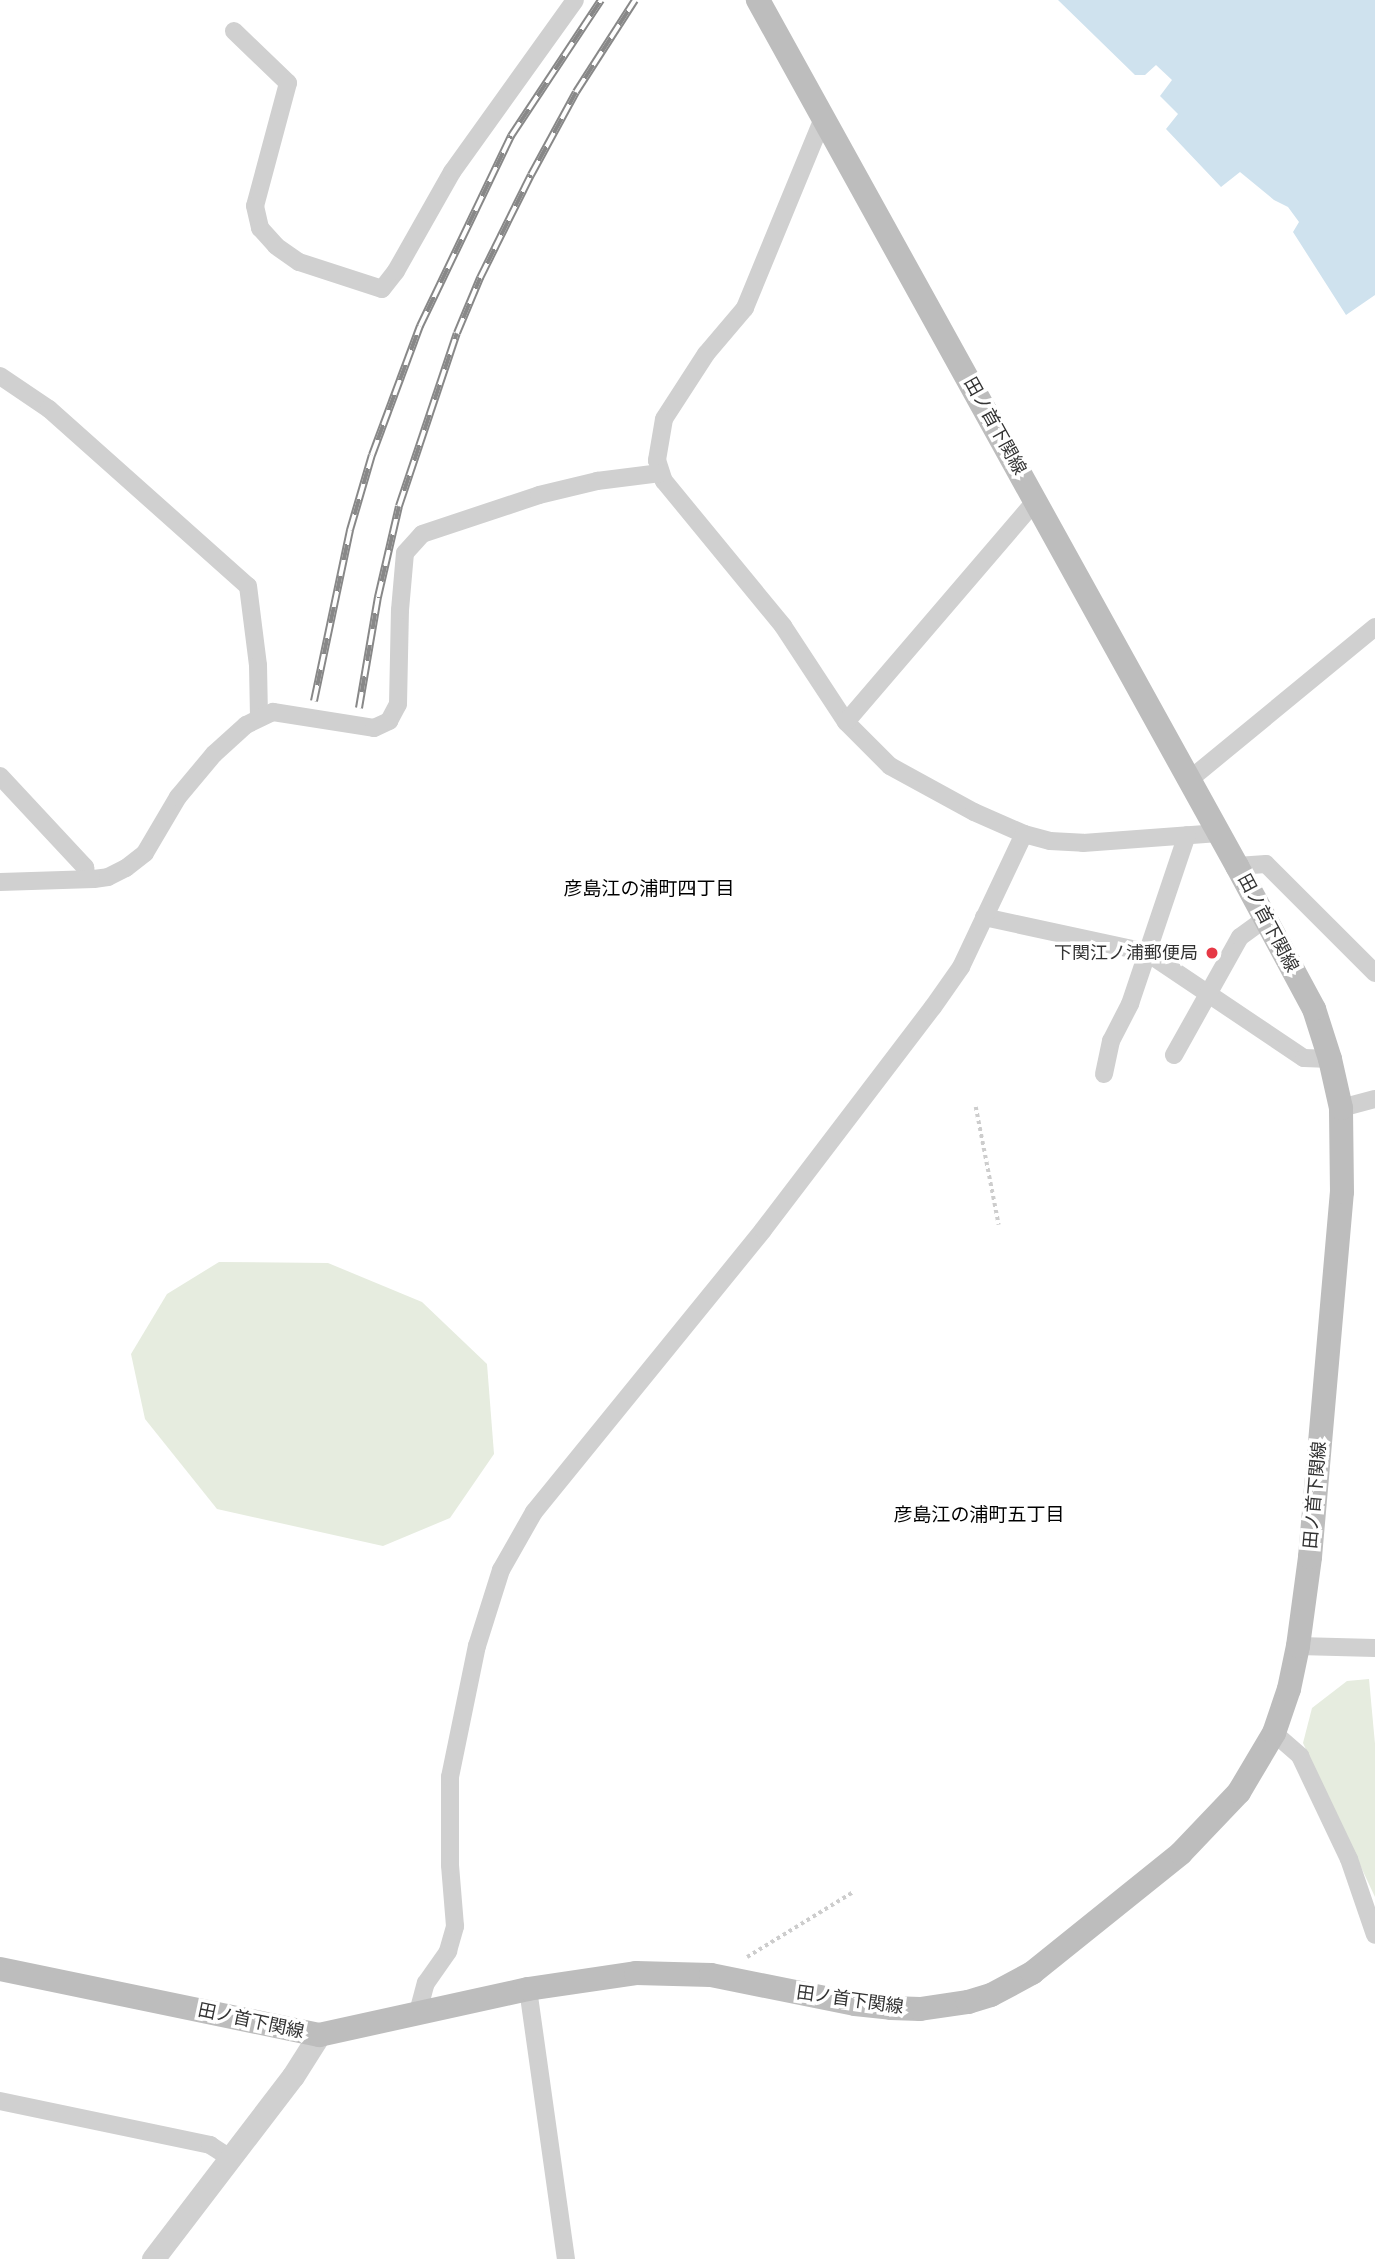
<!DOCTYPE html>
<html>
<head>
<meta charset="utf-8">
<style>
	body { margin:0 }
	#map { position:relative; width:1375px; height:2259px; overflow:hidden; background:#fff; font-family:"IBM Plex Sans","Noto Sans JP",sans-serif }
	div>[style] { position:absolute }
	.green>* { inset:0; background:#e6ecdf }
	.water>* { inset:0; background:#cfe2ee }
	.path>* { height:3.5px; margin-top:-1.75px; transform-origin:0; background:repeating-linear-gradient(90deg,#cdcdcd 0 3.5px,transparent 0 7px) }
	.minor>* { height:18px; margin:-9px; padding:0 9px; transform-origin:9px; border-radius:9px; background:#d0d0d0 }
	.tertiary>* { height:23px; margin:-11.5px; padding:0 11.5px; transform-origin:11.5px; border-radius:11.5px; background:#d0d0d0 }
	.secondary>* { height:24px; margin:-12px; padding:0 12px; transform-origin:12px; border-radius:12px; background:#bdbdbd }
	.rail>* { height:8px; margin-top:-4px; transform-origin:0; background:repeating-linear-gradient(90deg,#fff 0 16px,#888 0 32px); box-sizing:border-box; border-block:2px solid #888 }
	.dots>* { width:19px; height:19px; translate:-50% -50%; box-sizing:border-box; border:4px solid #fff; border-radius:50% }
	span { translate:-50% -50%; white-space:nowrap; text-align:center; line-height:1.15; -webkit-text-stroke:7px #fff; paint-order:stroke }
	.street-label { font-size:18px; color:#333 }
	.poi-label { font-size:18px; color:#333 }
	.right { translate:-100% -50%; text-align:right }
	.neighbourhood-label { font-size:19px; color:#000 }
</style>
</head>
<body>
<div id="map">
	<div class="green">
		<div style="clip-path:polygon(219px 1262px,328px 1263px,422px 1302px,487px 1364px,494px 1454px,450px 1518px,383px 1546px,217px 1509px,145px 1419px,131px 1354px,167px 1294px)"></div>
		<div style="clip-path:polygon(1369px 1679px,1375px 1744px,1375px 1897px,1303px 1743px,1312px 1708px,1347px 1681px)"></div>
	</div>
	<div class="water">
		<div style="clip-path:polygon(1058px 0,1375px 0,1375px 295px,1346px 315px,1293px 232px,1299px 222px,1288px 207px,1274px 200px,1240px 172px,1221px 187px,1166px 129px,1178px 114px,1160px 96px,1172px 80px,1156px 65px,1145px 75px,1135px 75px)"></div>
	</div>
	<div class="path">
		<div style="left:976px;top:1107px;width:120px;rotate:79deg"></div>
		<div style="left:747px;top:1957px;width:124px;rotate:-31.5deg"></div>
	</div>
	<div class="minor">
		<div style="left:234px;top:31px;width:75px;rotate:43.9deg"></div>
		<div style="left:288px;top:83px;width:127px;rotate:105deg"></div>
		<div style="left:255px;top:206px;width:23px;rotate:77deg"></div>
		<div style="left:260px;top:228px;width:24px;rotate:48deg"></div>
		<div style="left:276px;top:246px;width:28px;rotate:35deg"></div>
		<div style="left:299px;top:262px;width:87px;rotate:18deg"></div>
		<div style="left:382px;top:289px;width:23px;rotate:-52deg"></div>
		<div style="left:396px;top:271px;width:114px;rotate:-60.5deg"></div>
		<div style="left:452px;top:172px;width:211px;rotate:-54.4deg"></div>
		<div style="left:824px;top:116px;width:208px;rotate:112.4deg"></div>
		<div style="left:745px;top:308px;width:60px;rotate:130.3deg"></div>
		<div style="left:706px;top:354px;width:77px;rotate:122.9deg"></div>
		<div style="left:664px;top:419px;width:42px;rotate:99.7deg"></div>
		<div style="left:657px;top:460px;width:22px;rotate:72deg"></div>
		<div style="left:664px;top:481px;width:188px;rotate:50.6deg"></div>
		<div style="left:783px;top:626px;width:115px;rotate:56.7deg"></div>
		<div style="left:846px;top:722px;width:62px;rotate:45deg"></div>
		<div style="left:890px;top:766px;width:96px;rotate:28.7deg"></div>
		<div style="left:974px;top:812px;width:55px;rotate:23.7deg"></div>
		<div style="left:1024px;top:834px;width:27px;rotate:15deg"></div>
		<div style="left:1050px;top:841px;width:33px;rotate:3deg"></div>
		<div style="left:1083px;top:843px;width:136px;rotate:-4.2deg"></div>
		<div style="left:0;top:376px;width:59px;rotate:34deg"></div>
		<div style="left:49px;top:409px;width:266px;rotate:41.7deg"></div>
		<div style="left:248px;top:586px;width:80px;rotate:82.8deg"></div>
		<div style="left:258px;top:665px;width:53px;rotate:88.9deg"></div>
		<div style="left:846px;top:722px;width:292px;rotate:-49.4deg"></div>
		<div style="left:0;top:776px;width:125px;rotate:47deg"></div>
		<div style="left:85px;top:867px;width:12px;rotate:81deg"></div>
		<div style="left:1189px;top:780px;width:241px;rotate:-39.4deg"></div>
		<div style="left:1237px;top:866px;width:29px;rotate:-4deg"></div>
		<div style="left:1266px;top:864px;width:154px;rotate:45deg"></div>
		<div style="left:0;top:882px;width:94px;rotate:-1.8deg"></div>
		<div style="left:94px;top:879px;width:14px;rotate:-8deg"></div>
		<div style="left:108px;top:877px;width:20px;rotate:-27deg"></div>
		<div style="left:126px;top:868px;width:24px;rotate:-38deg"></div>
		<div style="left:145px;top:853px;width:65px;rotate:-59.5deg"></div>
		<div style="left:178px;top:797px;width:56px;rotate:-50.1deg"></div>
		<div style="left:214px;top:754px;width:43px;rotate:-42.2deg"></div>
		<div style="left:246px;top:725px;width:30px;rotate:-26deg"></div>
		<div style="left:273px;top:712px;width:102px;rotate:9deg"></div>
		<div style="left:374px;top:728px;width:17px;rotate:-25deg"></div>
		<div style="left:389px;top:721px;width:19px;rotate:-62deg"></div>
		<div style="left:398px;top:704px;width:94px;rotate:-88.8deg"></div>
		<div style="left:400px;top:610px;width:57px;rotate:-85deg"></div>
		<div style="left:405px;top:553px;width:25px;rotate:-48deg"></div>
		<div style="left:422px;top:534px;width:123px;rotate:-18.4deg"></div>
		<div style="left:539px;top:495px;width:60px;rotate:-13.6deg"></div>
		<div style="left:597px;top:481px;width:64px;rotate:-7.2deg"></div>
		<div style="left:984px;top:917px;width:166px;rotate:12.2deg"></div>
		<div style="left:1146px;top:952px;width:190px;rotate:33.9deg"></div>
		<div style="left:1304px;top:1058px;width:26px;rotate:2deg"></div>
		<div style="left:1174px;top:1055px;width:135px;rotate:-60.8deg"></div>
		<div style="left:1240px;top:937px;width:31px;rotate:-36deg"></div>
		<div style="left:1104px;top:1074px;width:34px;rotate:-78deg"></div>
		<div style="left:1111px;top:1041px;width:42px;rotate:-62.8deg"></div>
		<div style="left:1130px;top:1004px;width:178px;rotate:-71.4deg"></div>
		<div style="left:1341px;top:1108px;width:35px;rotate:-15deg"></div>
		<div style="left:1298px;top:1646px;width:77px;rotate:1.5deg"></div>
		<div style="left:1274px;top:1733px;width:35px;rotate:41deg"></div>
		<div style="left:1300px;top:1756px;width:114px;rotate:64.6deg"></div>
		<div style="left:1349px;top:1859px;width:80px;rotate:71.1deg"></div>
		<div style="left:528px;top:1989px;width:273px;rotate:82deg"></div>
		<div style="left:418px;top:2012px;width:30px;rotate:-75deg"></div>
		<div style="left:426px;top:1983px;width:39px;rotate:-55deg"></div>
		<div style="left:448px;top:1951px;width:26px;rotate:-74deg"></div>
		<div style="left:455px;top:1926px;width:61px;rotate:-94.7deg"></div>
		<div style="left:450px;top:1865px;width:88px;rotate:-90deg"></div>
		<div style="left:450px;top:1777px;width:134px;rotate:-78.4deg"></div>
		<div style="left:477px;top:1646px;width:80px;rotate:-72.5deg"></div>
		<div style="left:501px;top:1570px;width:67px;rotate:-60.4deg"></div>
		<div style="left:534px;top:1512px;width:363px;rotate:-50.9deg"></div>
		<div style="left:763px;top:1230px;width:280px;rotate:-52.7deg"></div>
		<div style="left:933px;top:1007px;width:49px;rotate:-55deg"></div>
		<div style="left:961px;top:967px;width:147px;rotate:-64.7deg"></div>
		<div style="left:0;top:2101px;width:215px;rotate:11.8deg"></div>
		<div style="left:210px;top:2145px;width:24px;rotate:33deg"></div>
	</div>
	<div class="tertiary">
		<div style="left:153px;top:2259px;width:230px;rotate:-52.6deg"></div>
		<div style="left:293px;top:2076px;width:49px;rotate:-57.6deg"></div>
	</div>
	<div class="secondary">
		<div style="left:0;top:1969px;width:326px;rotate:11.7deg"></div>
		<div style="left:319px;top:2035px;width:214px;rotate:-12.4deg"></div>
		<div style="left:528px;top:1989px;width:109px;rotate:-8.4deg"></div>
		<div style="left:636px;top:1973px;width:75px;rotate:1.5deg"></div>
		<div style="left:711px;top:1975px;width:147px;rotate:11.4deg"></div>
		<div style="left:855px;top:2004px;width:36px;rotate:6deg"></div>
		<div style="left:891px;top:2008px;width:29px;rotate:2deg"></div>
		<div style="left:920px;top:2009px;width:49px;rotate:-8.3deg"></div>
		<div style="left:968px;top:2002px;width:24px;rotate:-17deg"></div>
		<div style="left:991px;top:1995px;width:47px;rotate:-28.2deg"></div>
		<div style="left:1032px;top:1973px;width:191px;rotate:-38.8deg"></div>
		<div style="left:1181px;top:1853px;width:84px;rotate:-46.4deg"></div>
		<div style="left:1239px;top:1792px;width:69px;rotate:-59.3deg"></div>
		<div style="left:1274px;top:1733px;width:46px;rotate:-71.2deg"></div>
		<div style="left:1289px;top:1689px;width:44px;rotate:-78.2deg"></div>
		<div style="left:1298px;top:1646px;width:90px;rotate:-82.3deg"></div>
		<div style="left:1310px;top:1557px;width:366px;rotate:-85deg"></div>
		<div style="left:1342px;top:1192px;width:84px;rotate:-90.7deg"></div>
		<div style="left:1341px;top:1108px;width:50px;rotate:-102.7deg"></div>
		<div style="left:1330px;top:1059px;width:52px;rotate:-107.7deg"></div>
		<div style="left:1314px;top:1009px;width:162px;rotate:-118.3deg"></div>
		<div style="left:1237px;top:866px;width:990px;rotate:-118.95deg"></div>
	</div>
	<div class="rail">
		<div style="left:314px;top:701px;width:175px;rotate:-78.1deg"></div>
		<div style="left:350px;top:530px;width:78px;rotate:-73.7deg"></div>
		<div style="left:372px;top:455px;width:138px;rotate:-69.6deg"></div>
		<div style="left:420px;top:326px;width:211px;rotate:-64.4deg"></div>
		<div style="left:511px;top:136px;width:163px;rotate:-56.5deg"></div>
		<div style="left:359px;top:708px;width:113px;rotate:-80.3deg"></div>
		<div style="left:378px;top:597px;width:93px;rotate:-77deg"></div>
		<div style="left:399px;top:506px;width:182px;rotate:-71.5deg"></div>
		<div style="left:457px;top:333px;width:60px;rotate:-67.3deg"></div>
		<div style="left:480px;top:278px;width:115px;rotate:-63.7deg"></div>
		<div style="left:531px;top:175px;width:94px;rotate:-61.5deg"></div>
		<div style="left:576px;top:92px;width:109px;rotate:-57.3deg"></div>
	</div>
	<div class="dots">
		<div style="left:1212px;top:953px;background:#e63946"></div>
	</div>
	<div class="street-label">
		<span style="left:995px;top:426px;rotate:61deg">田ノ首下関線</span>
		<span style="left:1268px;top:923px;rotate:62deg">田ノ首下関線</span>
		<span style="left:1315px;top:1495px;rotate:-85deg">田ノ首下関線</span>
		<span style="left:850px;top:2000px;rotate:8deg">田ノ首下関線</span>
		<span style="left:251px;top:2021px;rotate:12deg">田ノ首下関線</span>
	</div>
	<div class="poi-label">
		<span class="right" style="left:1198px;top:953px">下関江ノ浦郵便局</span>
	</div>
	<div class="neighbourhood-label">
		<span style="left:649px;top:889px">彦島江の浦町四丁目</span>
		<span style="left:979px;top:1515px">彦島江の浦町五丁目</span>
	</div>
</div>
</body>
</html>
